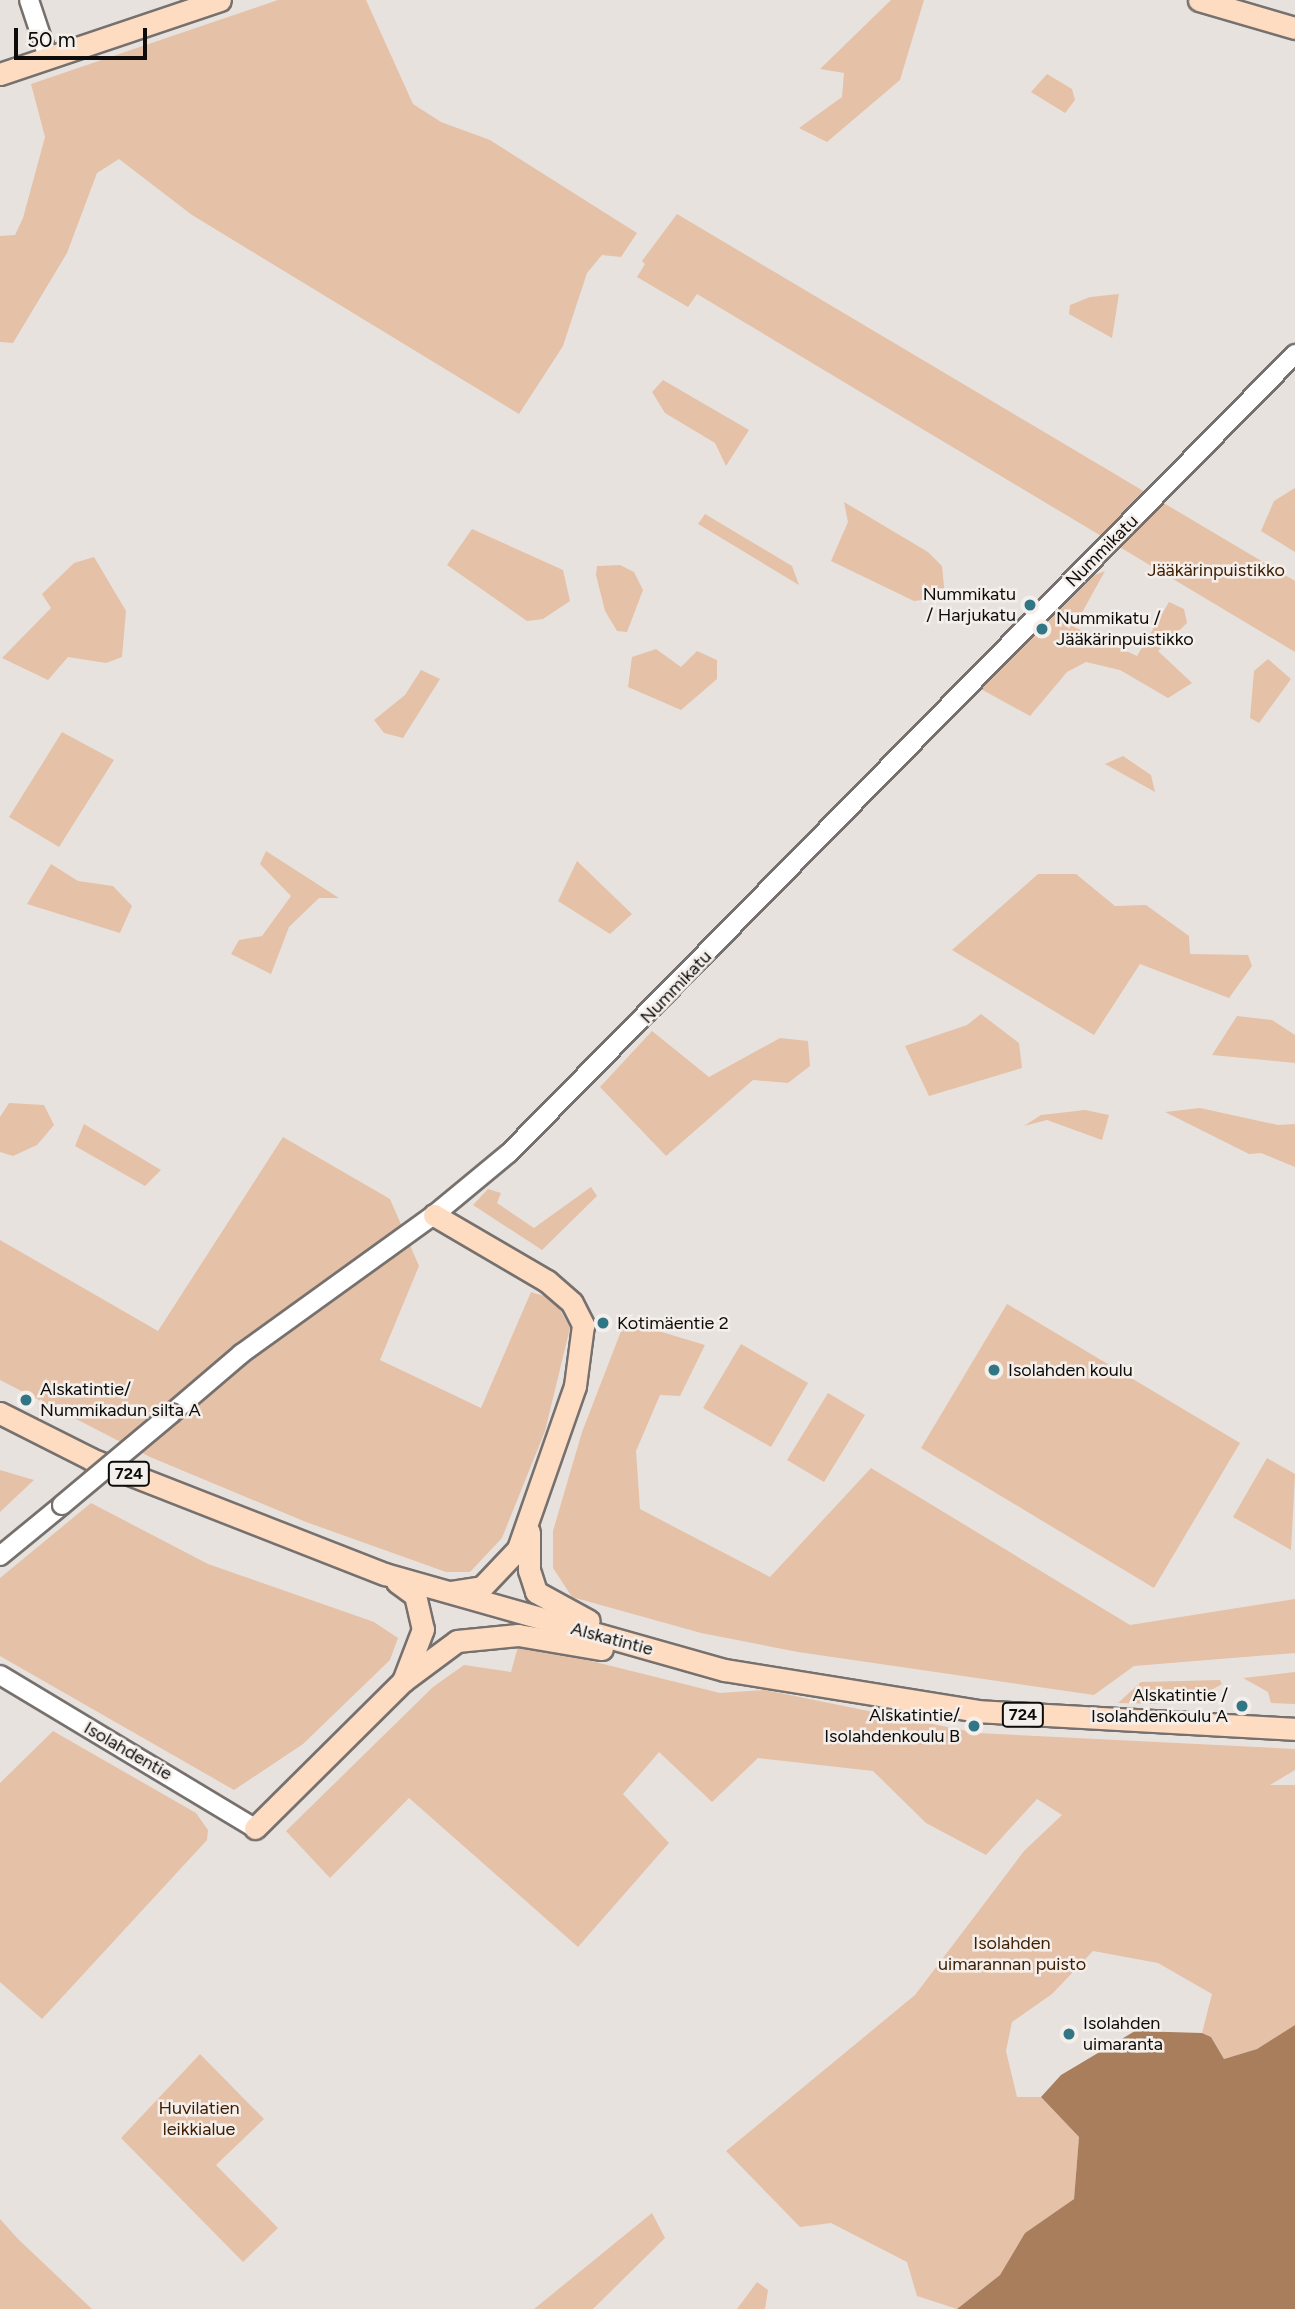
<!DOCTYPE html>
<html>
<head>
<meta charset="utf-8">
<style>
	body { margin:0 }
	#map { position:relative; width:1295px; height:2309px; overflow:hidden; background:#e8e2de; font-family:Figtree,sans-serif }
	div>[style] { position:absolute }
	.green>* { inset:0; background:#e5c1a7 }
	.water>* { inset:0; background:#a97e5d }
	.roads { filter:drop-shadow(2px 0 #76716e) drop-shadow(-2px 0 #76716e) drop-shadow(0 2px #76716e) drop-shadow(0 -2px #76716e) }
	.minor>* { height:18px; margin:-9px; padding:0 9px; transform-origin:9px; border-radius:9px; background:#fff }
	.major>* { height:21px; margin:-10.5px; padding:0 10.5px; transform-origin:10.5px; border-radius:10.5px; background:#fedcc2 }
	.bridges { filter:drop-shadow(2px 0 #76716e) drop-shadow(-2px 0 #76716e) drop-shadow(0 2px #76716e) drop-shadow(0 -2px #76716e) }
	.minor-bridge>* { height:18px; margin:-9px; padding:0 9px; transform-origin:9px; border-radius:9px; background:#fff }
	.dots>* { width:19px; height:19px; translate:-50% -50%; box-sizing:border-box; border:4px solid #f5efeb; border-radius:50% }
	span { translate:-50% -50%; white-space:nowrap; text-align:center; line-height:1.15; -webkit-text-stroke:5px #f5efeb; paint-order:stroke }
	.shield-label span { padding:2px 5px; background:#f5efeb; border:2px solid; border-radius:5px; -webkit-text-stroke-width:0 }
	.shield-label { font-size:16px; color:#0d0c0a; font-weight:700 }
	.street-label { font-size:18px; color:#0d0c0a }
	.park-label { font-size:18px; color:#3f2005 }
	.poi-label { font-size:18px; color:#0d0c0a }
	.right { translate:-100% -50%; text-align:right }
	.left { translate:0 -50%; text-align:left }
	.scale { position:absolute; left:14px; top:28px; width:133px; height:32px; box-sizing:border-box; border:4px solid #0d0c0a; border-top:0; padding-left:9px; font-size:21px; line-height:24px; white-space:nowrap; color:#0d0c0a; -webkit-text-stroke:5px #f5efeb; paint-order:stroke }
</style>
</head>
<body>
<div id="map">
	<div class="green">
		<div style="clip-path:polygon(278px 0,366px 0,413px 104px,441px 122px,490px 140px,637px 233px,621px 257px,602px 255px,587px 273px,563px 346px,519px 414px,192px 215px,119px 159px,97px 173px,67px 253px,13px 343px,0 342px,0 236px,15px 235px,23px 218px,45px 137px,31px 84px)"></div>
		<div style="clip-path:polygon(891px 0,924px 0,900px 80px,827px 142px,799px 128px,842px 97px,844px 73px,820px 69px)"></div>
		<div style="clip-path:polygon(1047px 74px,1072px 89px,1075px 100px,1065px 113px,1031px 92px)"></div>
		<div style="clip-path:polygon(677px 214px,1295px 581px,1295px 652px,697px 294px,688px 307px,637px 277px,645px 264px,642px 261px)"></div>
		<div style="clip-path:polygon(1119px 294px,1112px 338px,1069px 314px,1070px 305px,1090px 297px)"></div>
		<div style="clip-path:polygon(663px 380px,749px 430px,726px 466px,715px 443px,665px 413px,652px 392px)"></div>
		<div style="clip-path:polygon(1295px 488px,1295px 552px,1261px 531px,1274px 501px)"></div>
		<div style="clip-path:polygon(844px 502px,928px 552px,942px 566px,945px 597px,914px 601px,831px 561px,848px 522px)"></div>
		<div style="clip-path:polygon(705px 514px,792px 566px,799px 585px,698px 524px)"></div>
		<div style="clip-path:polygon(472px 529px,563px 570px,570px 601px,543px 619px,527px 621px,447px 565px)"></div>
		<div style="clip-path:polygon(94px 557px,126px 611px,122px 657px,106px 663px,68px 657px,48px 680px,2px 658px,51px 608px,42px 594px,74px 563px)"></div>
		<div style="clip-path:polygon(620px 565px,634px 572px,643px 590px,627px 632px,617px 631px,605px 611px,596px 575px,597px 566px)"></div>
		<div style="clip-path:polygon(1105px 571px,1074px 627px,1137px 656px,1169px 602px,1184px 609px,1187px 623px,1158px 651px,1192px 683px,1168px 698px,1120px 670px,1086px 662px,1067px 672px,1030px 716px,979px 688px,1087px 578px)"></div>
		<div style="clip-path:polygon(656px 649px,681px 667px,697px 651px,717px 660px,717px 679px,681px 710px,628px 687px,632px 657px)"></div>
		<div style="clip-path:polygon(1268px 659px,1291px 679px,1259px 723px,1250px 718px,1254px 671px)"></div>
		<div style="clip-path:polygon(421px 670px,440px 679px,403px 738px,384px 733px,374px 720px,405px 695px)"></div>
		<div style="clip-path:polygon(62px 732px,114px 760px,59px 847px,9px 817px)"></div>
		<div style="clip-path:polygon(1123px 756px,1151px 775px,1155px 792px,1105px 764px)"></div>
		<div style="clip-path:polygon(266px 851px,339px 898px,319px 898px,289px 927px,271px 974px,231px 954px,239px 940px,262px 936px,291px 896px,260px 864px)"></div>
		<div style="clip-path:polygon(577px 861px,632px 914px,610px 934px,558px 901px)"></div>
		<div style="clip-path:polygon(51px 864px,78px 881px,113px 886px,132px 906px,120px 933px,27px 904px)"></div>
		<div style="clip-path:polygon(1038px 874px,1076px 874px,1115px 906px,1146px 905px,1189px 936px,1190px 954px,1248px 955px,1252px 966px,1229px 998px,1140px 964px,1094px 1035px,952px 950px)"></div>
		<div style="clip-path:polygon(981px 1014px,1019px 1043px,1022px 1068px,929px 1096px,905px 1046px,967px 1025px)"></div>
		<div style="clip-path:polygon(1237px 1016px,1272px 1020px,1295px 1035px,1295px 1063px,1212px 1055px)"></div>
		<div style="clip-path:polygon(652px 1031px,709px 1077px,780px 1038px,808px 1041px,810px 1066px,788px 1083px,753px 1080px,666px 1156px,600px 1087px)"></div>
		<div style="clip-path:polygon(9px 1103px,44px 1105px,54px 1125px,37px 1145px,13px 1156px,0 1152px,0 1117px)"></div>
		<div style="clip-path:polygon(1200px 1108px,1278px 1125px,1295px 1124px,1295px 1167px,1261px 1153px,1249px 1154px,1165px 1112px)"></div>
		<div style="clip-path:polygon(1085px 1110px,1109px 1115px,1102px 1140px,1047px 1120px,1024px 1126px,1041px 1115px)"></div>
		<div style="clip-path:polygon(84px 1124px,161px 1170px,145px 1186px,75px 1146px)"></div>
		<div style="clip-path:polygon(283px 1137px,390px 1199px,419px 1266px,380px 1360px,481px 1408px,531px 1292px,554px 1299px,570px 1328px,545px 1431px,502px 1538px,470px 1572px,446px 1572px,306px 1522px,150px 1457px,0 1380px,0 1240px,158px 1331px)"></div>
		<div style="clip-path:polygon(591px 1187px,597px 1196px,542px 1250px,473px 1205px,488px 1189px,501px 1193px,497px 1203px,534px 1228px)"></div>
		<div style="clip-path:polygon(1007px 1304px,1240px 1443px,1154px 1588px,921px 1448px)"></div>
		<div style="clip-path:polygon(625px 1321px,705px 1345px,680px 1396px,660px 1395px,636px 1451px,640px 1509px,770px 1577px,871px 1468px,1130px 1625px,1295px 1599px,1295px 1653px,1134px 1666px,1094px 1695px,798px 1652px,701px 1633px,572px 1597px,553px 1568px,553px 1531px,582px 1432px)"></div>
		<div style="clip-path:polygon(741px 1344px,808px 1383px,771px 1447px,703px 1408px)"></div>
		<div style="clip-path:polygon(828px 1393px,865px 1415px,824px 1482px,787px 1460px)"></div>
		<div style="clip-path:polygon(1267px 1458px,1295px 1474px,1291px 1550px,1233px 1517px)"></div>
		<div style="clip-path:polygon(0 1470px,34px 1480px,0 1512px)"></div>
		<div style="clip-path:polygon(91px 1503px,208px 1564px,374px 1622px,398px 1638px,390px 1660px,303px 1744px,234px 1790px,0 1656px,0 1578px)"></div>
		<div style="clip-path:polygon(519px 1643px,720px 1693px,765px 1690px,977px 1733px,1295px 1749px,1295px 1770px,1270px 1785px,1295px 1785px,1295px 2025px,1257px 2049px,1224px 2059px,1211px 2037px,1202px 2033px,1212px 1994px,1158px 1963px,1093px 1951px,1052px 1994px,1012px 2022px,1006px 2051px,1017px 2097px,1041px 2097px,1079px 2137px,1074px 2199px,1025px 2233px,1000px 2275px,957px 2309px,917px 2296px,907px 2262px,831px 2223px,800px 2227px,726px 2151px,915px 1995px,1024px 1851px,1062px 1815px,1037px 1799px,986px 1855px,926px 1823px,873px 1771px,758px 1758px,712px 1802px,659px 1752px,623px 1794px,669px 1843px,578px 1947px,409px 1798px,330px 1878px,286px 1831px,433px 1687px,464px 1665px,511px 1672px)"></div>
		<div style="clip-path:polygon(1295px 1672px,1295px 1704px,1271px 1703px,1268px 1692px,1243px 1678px)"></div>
		<div style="clip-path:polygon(1220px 1680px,1222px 1684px,1204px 1694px,1157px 1704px,1118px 1703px,1141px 1682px)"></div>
		<div style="clip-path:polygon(53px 1731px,196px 1813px,208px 1830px,207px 1840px,42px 2019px,0 1982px,0 1783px)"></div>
		<div style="clip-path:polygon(200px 2054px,264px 2119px,216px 2165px,278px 2228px,243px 2262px,121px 2138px)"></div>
		<div style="clip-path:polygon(652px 2213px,665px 2238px,593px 2309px,534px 2309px)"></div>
		<div style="clip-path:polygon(0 2219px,18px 2239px,92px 2309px,0 2309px)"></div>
		<div style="clip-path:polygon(757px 2282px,768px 2290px,765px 2309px,737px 2309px)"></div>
	</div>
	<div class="water">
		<div style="clip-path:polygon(1295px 2025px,1295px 2309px,957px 2309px,1000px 2275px,1025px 2233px,1074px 2199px,1079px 2137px,1041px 2097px,1061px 2075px,1135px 2031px,1202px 2033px,1211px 2037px,1224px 2059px,1257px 2049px)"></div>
	</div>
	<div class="roads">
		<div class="minor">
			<div style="left:29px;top:0;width:60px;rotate:71.6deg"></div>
			<div style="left:172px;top:1413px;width:91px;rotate:-40.5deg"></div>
			<div style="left:241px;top:1354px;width:238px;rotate:-35.8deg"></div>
			<div style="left:434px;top:1215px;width:97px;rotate:-39.6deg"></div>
			<div style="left:509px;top:1153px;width:1121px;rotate:-45.47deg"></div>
			<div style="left:0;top:1556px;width:80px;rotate:-39.4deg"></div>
			<div style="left:0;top:1675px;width:297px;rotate:31deg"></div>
		</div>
		<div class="major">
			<div style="left:1199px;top:0;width:100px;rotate:16.3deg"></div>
			<div style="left:0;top:74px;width:232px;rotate:-18.6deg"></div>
			<div style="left:434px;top:1215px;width:131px;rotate:30.3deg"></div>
			<div style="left:547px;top:1281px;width:33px;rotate:41deg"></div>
			<div style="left:572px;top:1303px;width:25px;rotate:63deg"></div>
			<div style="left:583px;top:1325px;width:62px;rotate:97.5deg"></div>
			<div style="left:575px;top:1386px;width:173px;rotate:109.3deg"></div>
			<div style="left:518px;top:1549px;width:52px;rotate:133.5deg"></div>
			<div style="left:482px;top:1587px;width:31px;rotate:171deg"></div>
			<div style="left:0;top:1413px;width:102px;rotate:26.8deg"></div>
			<div style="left:91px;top:1459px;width:316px;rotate:21.4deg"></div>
			<div style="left:385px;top:1574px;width:353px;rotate:15.8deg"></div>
			<div style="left:725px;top:1670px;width:255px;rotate:9.2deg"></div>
			<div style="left:977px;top:1711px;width:319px;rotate:3.2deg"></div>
			<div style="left:529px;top:1532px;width:38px;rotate:90deg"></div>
			<div style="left:529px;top:1570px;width:23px;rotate:72deg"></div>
			<div style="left:536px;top:1592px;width:60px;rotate:28.7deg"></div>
			<div style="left:397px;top:1582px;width:22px;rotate:36deg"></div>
			<div style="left:415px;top:1595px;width:35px;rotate:77deg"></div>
			<div style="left:423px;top:1629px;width:56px;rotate:111deg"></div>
			<div style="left:255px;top:1828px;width:209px;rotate:-44.8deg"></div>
			<div style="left:403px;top:1681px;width:67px;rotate:-36.5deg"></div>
			<div style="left:457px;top:1641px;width:61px;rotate:-5.6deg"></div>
			<div style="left:518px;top:1635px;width:85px;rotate:9.5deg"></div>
		</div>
	</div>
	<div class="bridges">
		<div class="minor-bridge">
			<div style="left:62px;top:1505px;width:143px;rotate:-39.9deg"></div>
		</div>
	</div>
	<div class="dots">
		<div style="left:1030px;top:605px;background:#317684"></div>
		<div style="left:1042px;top:629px;background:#317684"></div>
		<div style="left:603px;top:1323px;background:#317684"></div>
		<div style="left:994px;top:1370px;background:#317684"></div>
		<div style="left:26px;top:1400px;background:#317684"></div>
		<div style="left:1242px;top:1706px;background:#317684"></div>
		<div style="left:974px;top:1726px;background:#317684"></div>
		<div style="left:1069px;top:2034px;background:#317684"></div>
	</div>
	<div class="shield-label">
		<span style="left:129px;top:1474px">724</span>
		<span style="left:1023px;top:1715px">724</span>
	</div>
	<div class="street-label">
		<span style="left:1102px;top:551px;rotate:-45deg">Nummikatu</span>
		<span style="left:676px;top:987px;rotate:-46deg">Nummikatu</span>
		<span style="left:612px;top:1639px;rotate:15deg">Alskatintie</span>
		<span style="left:128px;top:1751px;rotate:30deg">Isolahdentie</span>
	</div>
	<div class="park-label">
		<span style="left:1216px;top:570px">Jääkärinpuistikko</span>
		<span style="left:1012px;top:1954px">Isolahden<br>uimarannan puisto</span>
		<span style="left:199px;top:2119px">Huvilatien<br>leikkialue</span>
	</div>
	<div class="poi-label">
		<span class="right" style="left:1016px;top:605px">Nummikatu<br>/ Harjukatu</span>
		<span class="left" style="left:1056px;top:629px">Nummikatu /<br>Jääkärinpuistikko</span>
		<span class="left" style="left:617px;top:1323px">Kotimäentie 2</span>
		<span class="left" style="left:1008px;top:1370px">Isolahden koulu</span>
		<span class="left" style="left:40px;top:1400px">Alskatintie/<br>Nummikadun silta A</span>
		<span class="right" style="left:1228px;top:1706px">Alskatintie /<br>Isolahdenkoulu A</span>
		<span class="right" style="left:960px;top:1726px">Alskatintie/<br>Isolahdenkoulu B</span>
		<span class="left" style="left:1083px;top:2034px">Isolahden<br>uimaranta</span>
	</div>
	<div class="scale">50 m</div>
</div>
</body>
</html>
